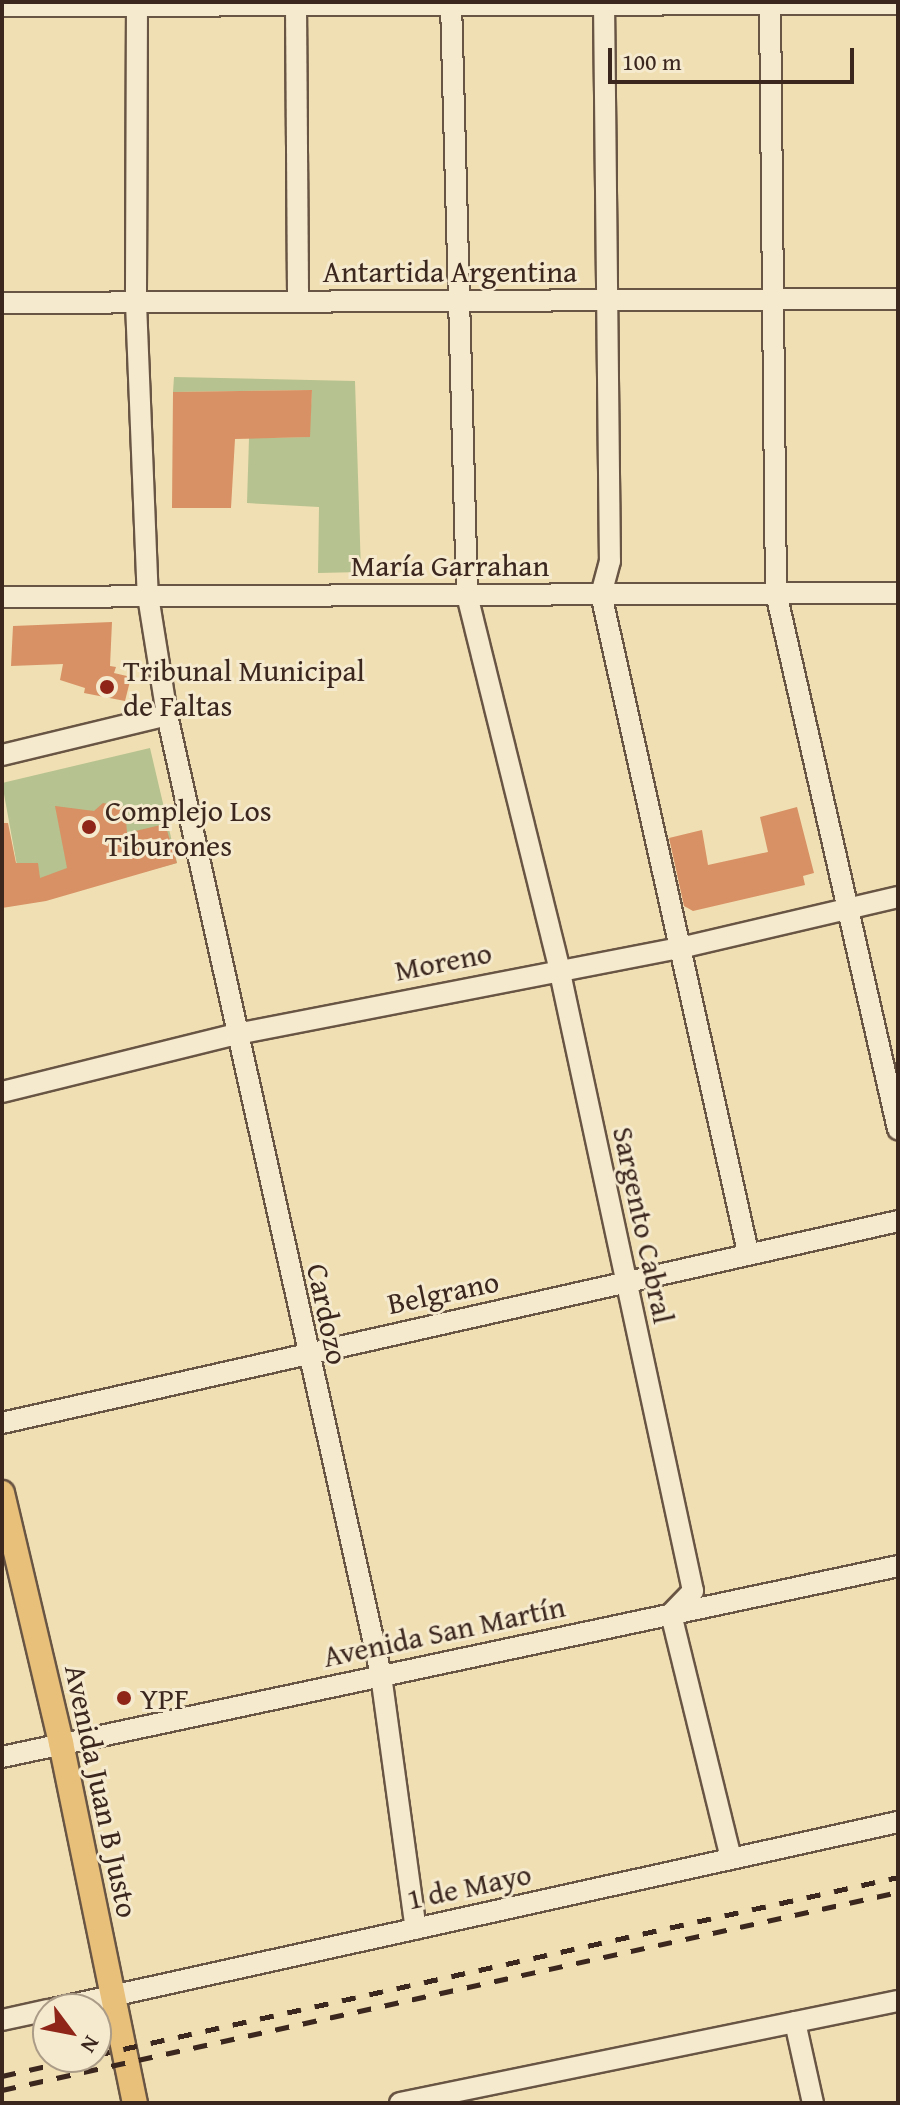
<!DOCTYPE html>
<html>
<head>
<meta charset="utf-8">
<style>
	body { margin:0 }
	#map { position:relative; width:900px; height:2105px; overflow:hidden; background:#f0dfb3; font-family:"Gentium Book Plus",serif }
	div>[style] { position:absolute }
	.green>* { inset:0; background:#b6c28f }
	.building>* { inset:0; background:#d79164 }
	.roads { filter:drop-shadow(2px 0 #695544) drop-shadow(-2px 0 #695544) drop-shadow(0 2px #695544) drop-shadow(0 -2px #695544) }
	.minor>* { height:20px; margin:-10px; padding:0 10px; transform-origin:10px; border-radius:10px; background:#f5eace }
	.major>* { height:24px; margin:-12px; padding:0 12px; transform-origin:12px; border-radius:12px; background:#e8c07a }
	.rail>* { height:5px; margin-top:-2.5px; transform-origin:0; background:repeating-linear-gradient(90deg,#3c271f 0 14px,transparent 0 28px) }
	.dots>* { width:22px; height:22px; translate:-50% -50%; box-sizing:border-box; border:4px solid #f5eace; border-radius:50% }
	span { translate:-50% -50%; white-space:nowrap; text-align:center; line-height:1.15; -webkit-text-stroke:6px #f5eace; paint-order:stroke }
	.street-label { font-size:30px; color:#3c271f }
	.poi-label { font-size:30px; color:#3c271f }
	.left { translate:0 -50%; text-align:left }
	.frame { position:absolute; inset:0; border:4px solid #3c271f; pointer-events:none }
	.north { position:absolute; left:32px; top:1993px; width:80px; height:80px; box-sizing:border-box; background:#f5eace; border:2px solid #ab9c88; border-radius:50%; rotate:122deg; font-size:22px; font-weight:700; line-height:32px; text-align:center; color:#3c271f }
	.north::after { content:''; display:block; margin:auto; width:28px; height:36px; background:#8f2418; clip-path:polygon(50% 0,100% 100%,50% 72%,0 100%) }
	.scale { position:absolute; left:608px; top:48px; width:246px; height:36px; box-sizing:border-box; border:4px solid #3c271f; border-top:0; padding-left:10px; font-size:24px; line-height:28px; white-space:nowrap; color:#3c271f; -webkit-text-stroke:6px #f5eace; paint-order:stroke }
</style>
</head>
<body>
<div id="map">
	<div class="green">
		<div style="clip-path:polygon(174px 377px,355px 381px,361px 572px,318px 573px,319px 507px,247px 503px,249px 438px,309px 437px,312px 390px,173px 392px)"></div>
		<div style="clip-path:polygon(150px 748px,177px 863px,24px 904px,2px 783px)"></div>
	</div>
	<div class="building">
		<div style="clip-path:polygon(312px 390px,310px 437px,235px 439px,231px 508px,172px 508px,173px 392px)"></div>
		<div style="clip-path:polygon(112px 622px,110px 666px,116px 667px,114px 673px,131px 677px,125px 701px,84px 693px,85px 688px,60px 680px,63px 664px,11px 666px,13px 626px)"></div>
		<div style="clip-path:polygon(103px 803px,125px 807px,127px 833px,165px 824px,177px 863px,46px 901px,2px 908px,2px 823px,8px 823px,16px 863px,38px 863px,40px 878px,67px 868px,55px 806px,94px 811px)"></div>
		<div style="clip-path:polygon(797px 807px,814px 873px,803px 876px,805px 885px,693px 911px,684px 906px,669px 838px,702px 830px,708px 865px,768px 852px,760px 817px)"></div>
	</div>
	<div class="roads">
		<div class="minor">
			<div style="left:137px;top:2px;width:301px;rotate:90.2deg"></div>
			<div style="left:136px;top:303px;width:293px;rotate:87.7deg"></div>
			<div style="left:148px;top:596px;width:121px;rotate:80.9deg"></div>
			<div style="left:167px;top:715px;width:984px;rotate:77.43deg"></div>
			<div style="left:381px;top:1675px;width:256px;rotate:82.2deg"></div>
			<div style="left:451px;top:2px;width:593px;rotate:88.45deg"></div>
			<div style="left:467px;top:595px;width:384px;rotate:76.1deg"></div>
			<div style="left:559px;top:968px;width:637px;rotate:77.86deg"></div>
			<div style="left:693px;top:1591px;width:32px;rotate:134deg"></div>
			<div style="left:671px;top:1614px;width:252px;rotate:76.2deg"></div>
			<div style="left:604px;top:2px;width:559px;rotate:89.39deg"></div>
			<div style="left:610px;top:561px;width:34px;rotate:105deg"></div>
			<div style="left:601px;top:594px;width:674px;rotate:77.41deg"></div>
			<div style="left:770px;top:2px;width:591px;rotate:89.42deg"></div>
			<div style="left:776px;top:593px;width:550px;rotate:77.18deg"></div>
			<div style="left:296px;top:5px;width:297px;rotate:89.6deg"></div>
			<div style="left:2px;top:6px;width:896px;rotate:-0.13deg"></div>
			<div style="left:2px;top:303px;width:896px;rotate:-0.26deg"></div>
			<div style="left:2px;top:597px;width:896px;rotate:-0.26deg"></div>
			<div style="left:2px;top:755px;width:170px;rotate:-13.6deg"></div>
			<div style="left:2px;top:1092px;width:242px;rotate:-13.9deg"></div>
			<div style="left:237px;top:1034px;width:447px;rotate:-11deg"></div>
			<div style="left:676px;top:949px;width:228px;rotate:-13.2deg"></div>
			<div style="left:2px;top:1423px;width:918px;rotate:-12.7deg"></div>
			<div style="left:2px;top:1757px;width:916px;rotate:-12.03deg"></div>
			<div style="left:53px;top:2009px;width:865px;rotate:-12.48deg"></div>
			<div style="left:2px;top:2020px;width:47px;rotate:-12.3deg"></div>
			<div style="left:795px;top:2022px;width:83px;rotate:77.5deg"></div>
			<div style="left:400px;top:2103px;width:508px;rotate:-11.58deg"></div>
		</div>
		<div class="major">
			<div style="left:2px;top:1493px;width:257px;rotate:76.7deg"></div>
			<div style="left:61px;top:1743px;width:368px;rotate:78.4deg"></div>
		</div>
	</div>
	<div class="rail">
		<div style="left:96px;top:2055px;width:822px;rotate:-12.51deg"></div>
		<div style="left:2px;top:2076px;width:86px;rotate:-12.7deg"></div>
		<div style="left:2px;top:2090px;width:918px;rotate:-12.46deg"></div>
	</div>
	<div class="dots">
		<div style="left:107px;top:687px;background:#8f2418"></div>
		<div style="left:89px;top:827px;background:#8f2418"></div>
		<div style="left:124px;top:1698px;background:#8f2418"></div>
	</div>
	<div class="street-label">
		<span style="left:450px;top:271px">Antartida Argentina</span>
		<span style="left:450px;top:565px">María Garrahan</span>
		<span style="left:443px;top:961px;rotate:-11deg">Moreno</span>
		<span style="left:644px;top:1225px;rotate:78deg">Sargento Cabral</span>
		<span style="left:443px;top:1292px;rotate:-12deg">Belgrano</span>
		<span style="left:328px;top:1314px;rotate:78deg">Cardozo</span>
		<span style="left:444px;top:1631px;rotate:-12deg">Avenida San Martín</span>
		<span style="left:102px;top:1791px;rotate:78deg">Avenida Juan B Justo</span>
		<span style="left:469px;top:1886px;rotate:-12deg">1 de Mayo</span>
	</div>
	<div class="poi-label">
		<span class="left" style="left:123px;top:687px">Tribunal Municipal<br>de Faltas</span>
		<span class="left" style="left:105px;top:827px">Complejo Los<br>Tiburones</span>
		<span class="left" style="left:140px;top:1698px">YPF</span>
	</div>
	<div class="frame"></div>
	<div class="north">N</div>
	<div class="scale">100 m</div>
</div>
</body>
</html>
